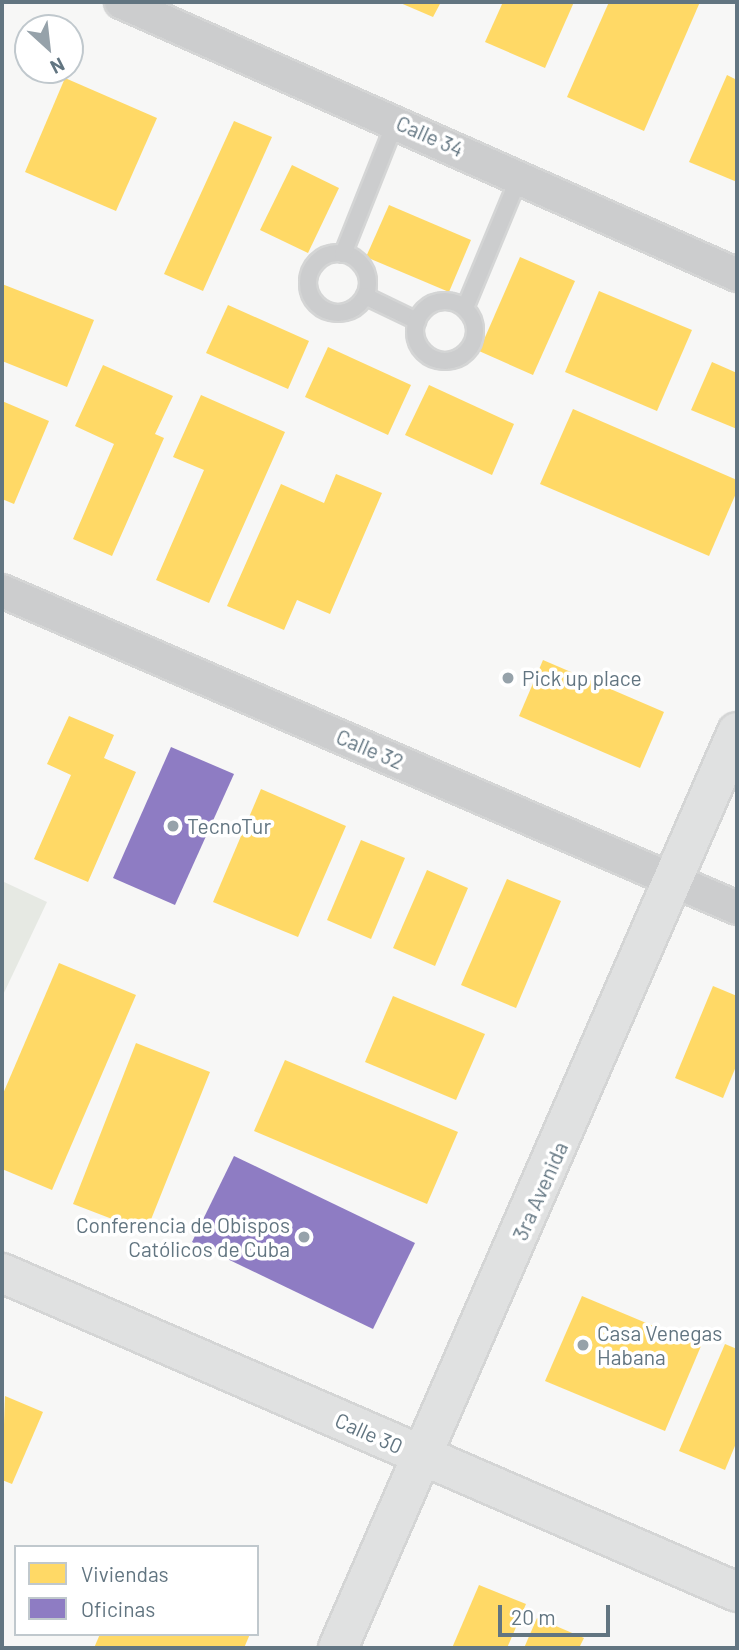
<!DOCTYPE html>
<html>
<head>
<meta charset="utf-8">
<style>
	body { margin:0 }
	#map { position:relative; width:739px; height:1650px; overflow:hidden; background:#f7f7f6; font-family:Barlow,sans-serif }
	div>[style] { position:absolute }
	.green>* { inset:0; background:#e6e9e3 }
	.homes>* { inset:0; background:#ffd966 }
	.offices>* { inset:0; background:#8e7cc3 }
	.roads { filter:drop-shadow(2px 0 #d4d5d5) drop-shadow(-2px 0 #d4d5d5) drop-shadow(0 2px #d4d5d5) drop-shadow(0 -2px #d4d5d5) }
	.lane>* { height:16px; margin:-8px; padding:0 8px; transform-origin:8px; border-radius:8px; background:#cccdce }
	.lane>.ring { margin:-8px; padding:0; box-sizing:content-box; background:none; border:16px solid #cccdce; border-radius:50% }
	.street>* { height:32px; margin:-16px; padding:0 16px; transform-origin:16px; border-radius:16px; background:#cccdce }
	.secondary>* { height:38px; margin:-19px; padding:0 19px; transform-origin:19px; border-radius:19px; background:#e0e1e1 }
	.dots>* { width:19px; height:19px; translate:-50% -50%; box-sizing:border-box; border:4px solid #fff; border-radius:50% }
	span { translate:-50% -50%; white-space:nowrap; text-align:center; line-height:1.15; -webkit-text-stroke:7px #fff; paint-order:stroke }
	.street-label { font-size:21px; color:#627581 }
	.poi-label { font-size:21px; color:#627581 }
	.left { translate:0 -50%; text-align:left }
	.right { translate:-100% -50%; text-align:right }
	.frame { position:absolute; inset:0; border:4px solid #627581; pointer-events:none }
	.legend { position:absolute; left:14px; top:1545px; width:245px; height:91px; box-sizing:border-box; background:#fff; border:2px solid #c0c8cd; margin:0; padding:9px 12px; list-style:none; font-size:21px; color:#627581 }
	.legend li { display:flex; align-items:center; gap:14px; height:35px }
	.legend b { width:35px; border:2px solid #c0c8cd }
	.north { position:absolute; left:14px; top:14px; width:70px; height:70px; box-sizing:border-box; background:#fff; border:2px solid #c0c8cd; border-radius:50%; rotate:153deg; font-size:19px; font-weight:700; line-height:28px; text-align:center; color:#627581 }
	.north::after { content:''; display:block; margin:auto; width:24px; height:32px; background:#96a2aa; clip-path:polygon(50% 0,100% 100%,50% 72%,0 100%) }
	.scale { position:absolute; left:498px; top:1605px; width:112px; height:32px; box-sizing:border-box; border:4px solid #627581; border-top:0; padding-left:9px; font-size:21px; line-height:24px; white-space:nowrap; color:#627581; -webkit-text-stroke:5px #fff; paint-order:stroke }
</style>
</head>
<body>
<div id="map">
	<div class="green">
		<div style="clip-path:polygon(2px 881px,47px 902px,2px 997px)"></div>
	</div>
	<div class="homes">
		<div style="clip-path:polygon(398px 2px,441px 2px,433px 17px)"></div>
		<div style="clip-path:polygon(503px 2px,574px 2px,545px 68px,485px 42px)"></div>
		<div style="clip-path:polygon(609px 2px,700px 2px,644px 131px,567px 97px)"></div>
		<div style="clip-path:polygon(727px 75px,737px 80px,737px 182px,689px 162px)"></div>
		<div style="clip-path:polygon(65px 78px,157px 118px,116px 211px,25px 172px)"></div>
		<div style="clip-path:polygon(234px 121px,272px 137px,203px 291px,164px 274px)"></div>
		<div style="clip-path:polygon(292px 165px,339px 188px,308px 253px,260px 230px)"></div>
		<div style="clip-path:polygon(389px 205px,471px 240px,449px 292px,366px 257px)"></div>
		<div style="clip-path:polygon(520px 257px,575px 281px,533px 375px,479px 351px)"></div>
		<div style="clip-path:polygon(2px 284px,94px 320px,67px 387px,2px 361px)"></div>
		<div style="clip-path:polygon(599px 291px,692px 330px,657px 411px,565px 372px)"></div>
		<div style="clip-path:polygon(228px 305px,309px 341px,288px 389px,206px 353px)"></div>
		<div style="clip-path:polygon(328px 347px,411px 385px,388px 435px,305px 397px)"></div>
		<div style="clip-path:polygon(712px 362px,737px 373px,737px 429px,691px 410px)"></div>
		<div style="clip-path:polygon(103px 365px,173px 396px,155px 434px,164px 438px,112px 556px,73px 539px,114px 444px,75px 426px)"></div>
		<div style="clip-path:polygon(429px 385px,514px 424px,492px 475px,405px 435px)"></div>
		<div style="clip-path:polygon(201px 395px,285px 432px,209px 603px,156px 580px,204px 470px,173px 457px)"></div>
		<div style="clip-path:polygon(2px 401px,49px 421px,14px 504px,2px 499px)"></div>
		<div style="clip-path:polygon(573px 409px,737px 480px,737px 491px,709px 556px,540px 484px)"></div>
		<div style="clip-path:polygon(336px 474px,382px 493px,330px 614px,297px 600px,284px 630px,227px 606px,281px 484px,324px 503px)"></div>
		<div style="clip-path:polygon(543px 660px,664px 712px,640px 768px,519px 716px)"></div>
		<div style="clip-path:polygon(69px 716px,114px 735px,104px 758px,136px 772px,88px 882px,34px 859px,71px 775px,47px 764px)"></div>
		<div style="clip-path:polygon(261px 789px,346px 826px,298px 937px,213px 902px)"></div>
		<div style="clip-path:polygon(361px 840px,405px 858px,371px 939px,327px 920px)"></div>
		<div style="clip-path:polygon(427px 870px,468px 888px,435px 966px,393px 948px)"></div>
		<div style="clip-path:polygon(507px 879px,561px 901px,516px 1008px,461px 985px)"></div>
		<div style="clip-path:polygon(59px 963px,136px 995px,52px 1190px,2px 1169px,2px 1096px)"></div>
		<div style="clip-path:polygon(713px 986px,737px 996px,737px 1064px,723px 1098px,675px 1078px)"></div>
		<div style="clip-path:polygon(393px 996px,485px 1034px,456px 1100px,365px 1062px)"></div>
		<div style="clip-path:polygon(136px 1043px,210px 1072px,146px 1232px,73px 1204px)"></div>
		<div style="clip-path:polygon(285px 1060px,458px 1132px,427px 1204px,254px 1131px)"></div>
		<div style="clip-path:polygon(582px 1296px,701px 1346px,665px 1431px,545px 1381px)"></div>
		<div style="clip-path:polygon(725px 1344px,737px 1349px,737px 1441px,725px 1470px,679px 1451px)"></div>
		<div style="clip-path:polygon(5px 1396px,43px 1412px,12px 1484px,2px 1480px)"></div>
		<div style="clip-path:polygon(479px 1585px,526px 1604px,507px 1648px,452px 1648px)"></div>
		<div style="clip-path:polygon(537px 1618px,584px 1638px,579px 1648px,524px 1648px)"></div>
		<div style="clip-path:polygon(100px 1634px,250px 1634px,244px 1648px,94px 1648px)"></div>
	</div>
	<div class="offices">
		<div style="clip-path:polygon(171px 747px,234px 774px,175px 905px,113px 878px)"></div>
		<div style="clip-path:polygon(234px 1156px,415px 1243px,373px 1329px,192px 1242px)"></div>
	</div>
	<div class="roads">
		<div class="lane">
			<div class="ring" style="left:308px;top:253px;width:44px;height:44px"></div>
			<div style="left:343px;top:254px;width:143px;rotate:-68.3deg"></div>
			<div style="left:365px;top:296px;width:58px;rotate:25.7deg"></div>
			<div class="ring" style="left:415px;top:301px;width:44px;height:44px"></div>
			<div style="left:465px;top:308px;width:144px;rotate:-67.5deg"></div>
		</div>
		<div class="street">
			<div style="left:121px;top:2px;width:674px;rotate:23.9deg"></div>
			<div style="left:2px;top:591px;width:800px;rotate:23.33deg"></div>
		</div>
		<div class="secondary">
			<div style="left:2px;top:1273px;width:801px;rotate:23.46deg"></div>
			<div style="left:338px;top:1648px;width:999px;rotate:-66.46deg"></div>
		</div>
	</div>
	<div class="dots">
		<div style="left:508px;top:678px;background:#96a2aa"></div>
		<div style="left:173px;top:826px;background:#96a2aa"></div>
		<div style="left:304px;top:1237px;background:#96a2aa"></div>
		<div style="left:583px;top:1345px;background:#96a2aa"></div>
	</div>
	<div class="street-label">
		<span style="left:430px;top:136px;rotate:24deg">Calle 34</span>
		<span style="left:370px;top:749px;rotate:23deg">Calle 32</span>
		<span style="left:540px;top:1191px;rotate:-66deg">3ra Avenida</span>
		<span style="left:369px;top:1433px;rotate:24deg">Calle 30</span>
	</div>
	<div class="poi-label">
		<span class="left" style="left:522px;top:678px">Pick up place</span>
		<span class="left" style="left:187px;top:826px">TecnoTur</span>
		<span class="right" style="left:290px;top:1237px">Conferencia de Obispos<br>Católicos de Cuba</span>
		<span class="left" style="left:597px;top:1345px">Casa Venegas<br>Habana</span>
	</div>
	<div class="frame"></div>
	<ul class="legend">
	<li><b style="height:19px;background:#ffd966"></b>Viviendas</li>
	<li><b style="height:19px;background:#8e7cc3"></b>Oficinas</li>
	</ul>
	<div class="north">N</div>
	<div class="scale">20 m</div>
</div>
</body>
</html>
